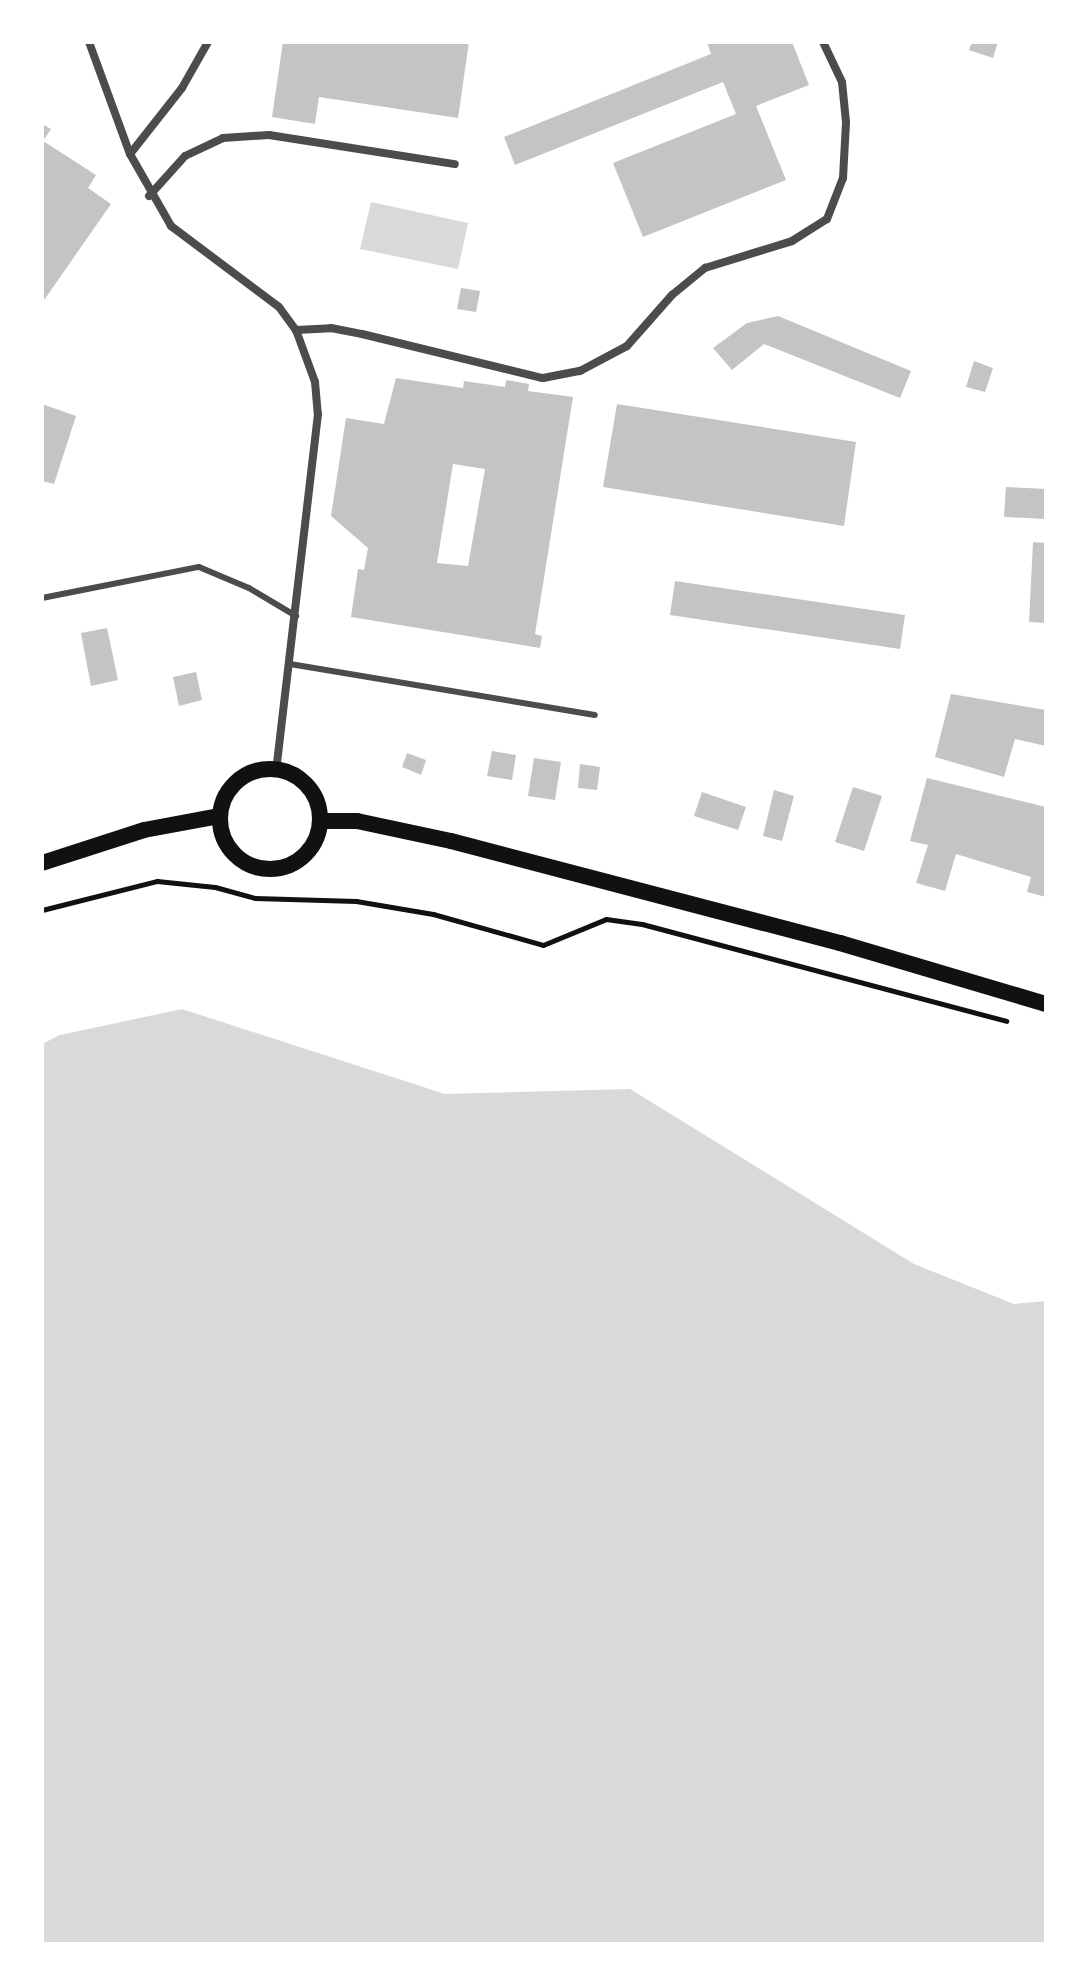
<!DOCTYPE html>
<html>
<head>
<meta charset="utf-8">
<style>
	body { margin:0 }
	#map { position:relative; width:1088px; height:1986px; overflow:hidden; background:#fff; font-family:Mulish,sans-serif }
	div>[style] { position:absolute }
	.water>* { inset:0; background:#d9d9d9 }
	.building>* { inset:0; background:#c4c4c4 }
	.path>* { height:5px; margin:-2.5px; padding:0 2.5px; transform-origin:2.5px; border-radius:2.5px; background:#111 }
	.service>* { height:6px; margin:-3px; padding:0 3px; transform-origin:3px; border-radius:3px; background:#4c4c4c }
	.minor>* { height:8px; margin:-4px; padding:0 4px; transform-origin:4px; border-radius:4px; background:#4c4c4c }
	.secondary>* { height:16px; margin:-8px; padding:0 8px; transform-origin:8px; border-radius:8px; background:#111 }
	.secondary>.ring { margin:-8px; padding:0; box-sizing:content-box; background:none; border:16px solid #111; border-radius:50% }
	span { translate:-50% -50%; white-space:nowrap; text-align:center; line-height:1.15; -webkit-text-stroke:6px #fff; paint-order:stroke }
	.frame { position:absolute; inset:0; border:44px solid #fff; pointer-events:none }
</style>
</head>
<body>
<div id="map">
	<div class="water">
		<div style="clip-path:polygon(371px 202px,468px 223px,458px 269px,360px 249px)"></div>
		<div style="clip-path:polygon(182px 1009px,445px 1094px,630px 1089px,914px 1264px,1014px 1304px,1046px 1301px,1046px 1944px,42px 1944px,42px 1044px,60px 1035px)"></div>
	</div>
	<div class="building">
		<div style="clip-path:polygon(283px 42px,469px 42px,458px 118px,319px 97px,315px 124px,272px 117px)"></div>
		<div style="clip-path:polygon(707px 42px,792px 42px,809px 85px,756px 106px,786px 180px,643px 237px,613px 163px,736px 114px,723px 82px,515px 165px,504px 137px,711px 54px)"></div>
		<div style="clip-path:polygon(972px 42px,998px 42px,993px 58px,969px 50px)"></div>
		<div style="clip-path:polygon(42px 124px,51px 129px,43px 141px,96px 175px,88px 188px,111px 204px,42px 303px)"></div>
		<div style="clip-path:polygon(461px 288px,480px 291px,476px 312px,457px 309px)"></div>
		<div style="clip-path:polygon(778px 316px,911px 371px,900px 398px,764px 344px,732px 370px,713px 348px,747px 323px)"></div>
		<div style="clip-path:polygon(974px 361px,993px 368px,985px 392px,966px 387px)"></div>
		<div style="clip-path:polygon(evenodd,396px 378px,463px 388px,464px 381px,505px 387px,506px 380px,529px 384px,528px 391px,573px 397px,535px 634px,542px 636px,540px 648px,351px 617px,358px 569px,364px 570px,368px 548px,331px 516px,346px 418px,384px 424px,396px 378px,453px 464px,485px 469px,468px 566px,437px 563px,453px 464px)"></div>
		<div style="clip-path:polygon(42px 404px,76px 416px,54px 484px,42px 481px)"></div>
		<div style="clip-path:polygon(617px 404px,856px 442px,844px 526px,603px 487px)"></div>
		<div style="clip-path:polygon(1006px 487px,1046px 489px,1046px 519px,1004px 517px)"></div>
		<div style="clip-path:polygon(1033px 542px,1046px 543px,1046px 623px,1029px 622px)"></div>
		<div style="clip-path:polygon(675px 581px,905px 615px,900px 649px,670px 615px)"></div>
		<div style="clip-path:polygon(107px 628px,118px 680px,91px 686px,81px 633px)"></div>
		<div style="clip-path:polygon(196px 672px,202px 700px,179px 706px,173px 677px)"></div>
		<div style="clip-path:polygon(951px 694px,1046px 710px,1046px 746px,1015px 739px,1004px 777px,935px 757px)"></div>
		<div style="clip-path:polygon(492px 751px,516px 755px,512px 780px,487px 776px)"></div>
		<div style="clip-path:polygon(407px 753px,426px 760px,421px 775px,402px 767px)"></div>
		<div style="clip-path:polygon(534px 758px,561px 762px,555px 800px,528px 796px)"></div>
		<div style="clip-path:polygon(580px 764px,600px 767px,597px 790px,578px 788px)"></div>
		<div style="clip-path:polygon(927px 778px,1046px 807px,1046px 897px,1027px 892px,1031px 877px,956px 854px,945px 891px,916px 883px,928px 845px,910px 841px)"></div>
		<div style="clip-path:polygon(853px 787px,882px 796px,864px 851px,835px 842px)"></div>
		<div style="clip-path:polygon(774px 790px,794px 796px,782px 841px,763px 836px)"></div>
		<div style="clip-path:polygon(702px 792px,746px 807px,738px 830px,694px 816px)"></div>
	</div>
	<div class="path">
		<div style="left:42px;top:910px;width:119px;rotate:-14.2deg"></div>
		<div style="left:157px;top:881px;width:58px;rotate:5.9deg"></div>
		<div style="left:215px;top:887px;width:41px;rotate:15.4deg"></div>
		<div style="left:255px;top:898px;width:101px;rotate:1.7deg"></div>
		<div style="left:356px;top:901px;width:78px;rotate:9.6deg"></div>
		<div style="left:433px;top:914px;width:114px;rotate:15.7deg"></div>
		<div style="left:543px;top:945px;width:68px;rotate:-22.4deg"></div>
		<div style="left:606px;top:919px;width:36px;rotate:8deg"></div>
		<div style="left:642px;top:924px;width:377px;rotate:14.9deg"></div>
	</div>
	<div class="service">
		<div style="left:42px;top:598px;width:160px;rotate:-11.2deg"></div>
		<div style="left:199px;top:567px;width:54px;rotate:22.8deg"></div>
		<div style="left:249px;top:588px;width:55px;rotate:30.8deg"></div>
		<div style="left:290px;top:664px;width:309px;rotate:9.5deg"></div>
	</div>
	<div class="minor">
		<div style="left:89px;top:42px;width:119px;rotate:69.9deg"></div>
		<div style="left:208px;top:42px;width:53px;rotate:119.5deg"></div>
		<div style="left:182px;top:88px;width:84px;rotate:128.2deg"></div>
		<div style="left:130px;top:154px;width:83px;rotate:60.3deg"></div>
		<div style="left:171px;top:226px;width:135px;rotate:36.9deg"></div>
		<div style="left:279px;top:307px;width:29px;rotate:54deg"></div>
		<div style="left:296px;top:330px;width:55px;rotate:69.9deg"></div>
		<div style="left:315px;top:382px;width:32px;rotate:85deg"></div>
		<div style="left:318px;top:414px;width:357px;rotate:96.7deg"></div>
		<div style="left:149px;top:196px;width:54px;rotate:-48deg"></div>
		<div style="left:185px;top:156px;width:42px;rotate:-25.3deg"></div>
		<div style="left:223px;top:138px;width:46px;rotate:-3.7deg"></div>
		<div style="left:269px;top:135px;width:188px;rotate:8.9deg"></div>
		<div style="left:296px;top:330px;width:35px;rotate:-3deg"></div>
		<div style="left:331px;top:328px;width:32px;rotate:11deg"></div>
		<div style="left:362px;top:334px;width:186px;rotate:13.7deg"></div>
		<div style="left:543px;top:378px;width:38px;rotate:-11deg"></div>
		<div style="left:580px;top:371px;width:53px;rotate:-28deg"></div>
		<div style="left:627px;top:346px;width:68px;rotate:-48.6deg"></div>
		<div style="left:672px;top:295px;width:43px;rotate:-39.3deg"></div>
		<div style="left:705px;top:268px;width:91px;rotate:-17.2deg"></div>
		<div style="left:792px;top:241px;width:41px;rotate:-32.2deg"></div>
		<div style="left:827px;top:219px;width:44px;rotate:-68.7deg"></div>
		<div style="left:843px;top:178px;width:56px;rotate:-86.9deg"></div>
		<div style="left:846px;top:122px;width:40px;rotate:-95.7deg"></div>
		<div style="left:842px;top:82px;width:44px;rotate:-115.4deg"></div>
	</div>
	<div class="secondary">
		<div class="ring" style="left:220px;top:769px;width:84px;height:84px"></div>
		<div style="left:320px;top:821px;width:37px"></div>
		<div style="left:357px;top:821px;width:96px;rotate:12deg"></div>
		<div style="left:451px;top:841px;width:402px;rotate:14.7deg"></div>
		<div style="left:840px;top:943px;width:215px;rotate:16.5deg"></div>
		<div style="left:42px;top:863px;width:107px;rotate:-17.9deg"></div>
		<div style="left:144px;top:830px;width:76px;rotate:-10.6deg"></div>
	</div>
	<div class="frame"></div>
</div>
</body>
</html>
